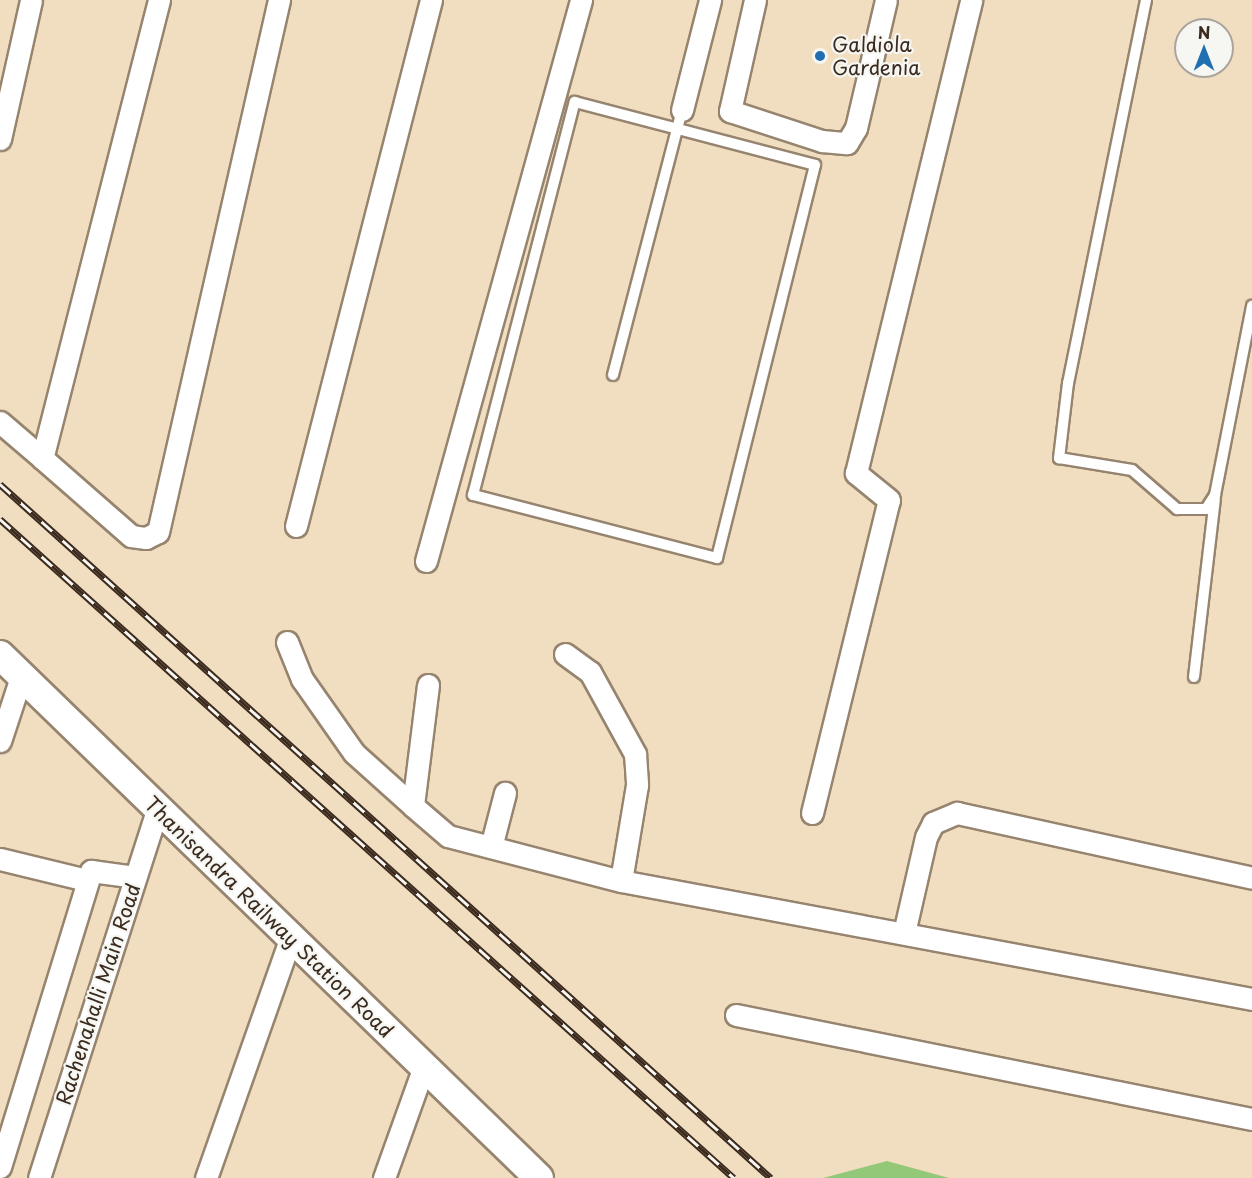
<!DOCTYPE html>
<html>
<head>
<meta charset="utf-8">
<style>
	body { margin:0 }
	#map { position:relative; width:1252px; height:1178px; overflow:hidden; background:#f1dec0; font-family:"Playpen Sans",sans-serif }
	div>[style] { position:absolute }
	.green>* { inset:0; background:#94c879 }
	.roads { filter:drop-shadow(2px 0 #96846f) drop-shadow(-2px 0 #96846f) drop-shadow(0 2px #96846f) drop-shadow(0 -2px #96846f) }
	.lane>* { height:10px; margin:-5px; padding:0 5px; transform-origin:5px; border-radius:5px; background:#fff }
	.street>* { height:21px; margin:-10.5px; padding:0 10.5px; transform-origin:10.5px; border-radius:10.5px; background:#fff }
	.secondary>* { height:28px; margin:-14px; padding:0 14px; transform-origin:14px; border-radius:14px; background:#fff }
	.rail>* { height:7px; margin-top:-3.5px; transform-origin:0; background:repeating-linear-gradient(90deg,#f6f6f2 0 14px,#3b2a1e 0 28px); box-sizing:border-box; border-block:2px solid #3b2a1e }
	.dots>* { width:16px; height:16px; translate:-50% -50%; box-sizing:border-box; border:3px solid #f6f6f2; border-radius:50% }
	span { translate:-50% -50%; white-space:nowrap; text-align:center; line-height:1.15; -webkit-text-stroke:4.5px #f6f6f2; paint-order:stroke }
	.poi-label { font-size:20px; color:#3b2a1e }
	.left { translate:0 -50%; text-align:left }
	.street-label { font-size:20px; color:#3b2a1e }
	.north { position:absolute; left:1174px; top:18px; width:60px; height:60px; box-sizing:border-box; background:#f6f6f2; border:2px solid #aba49d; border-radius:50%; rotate:0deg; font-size:16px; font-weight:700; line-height:24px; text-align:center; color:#3b2a1e }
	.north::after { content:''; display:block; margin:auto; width:21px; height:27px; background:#1f6fb2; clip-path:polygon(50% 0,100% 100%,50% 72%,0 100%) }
</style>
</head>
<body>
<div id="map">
	<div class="green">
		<div style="clip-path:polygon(887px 1161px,949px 1178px,823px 1178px)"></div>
	</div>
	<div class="roads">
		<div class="lane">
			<div style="left:1146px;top:0;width:391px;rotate:101.5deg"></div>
			<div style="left:1068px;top:383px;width:76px;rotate:96.8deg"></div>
			<div style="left:1059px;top:458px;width:74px;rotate:9.3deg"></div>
			<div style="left:1132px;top:470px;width:60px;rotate:40.9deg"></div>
			<div style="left:1177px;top:509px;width:29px"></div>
			<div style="left:1206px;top:509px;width:17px;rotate:-57deg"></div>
			<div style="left:1215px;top:495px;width:193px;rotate:-78.9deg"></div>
			<div style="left:575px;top:102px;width:248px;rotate:14.7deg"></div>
			<div style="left:815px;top:165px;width:405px;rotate:104deg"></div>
			<div style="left:717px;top:558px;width:252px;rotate:-165.5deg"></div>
			<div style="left:473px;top:495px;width:406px;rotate:-75.5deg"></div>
			<div style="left:613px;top:375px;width:274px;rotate:-75.4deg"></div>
			<div style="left:1194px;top:677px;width:179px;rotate:-83.3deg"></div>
		</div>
		<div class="street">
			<div style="left:159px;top:0;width:473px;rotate:104.3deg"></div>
			<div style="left:42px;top:458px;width:118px;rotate:41.2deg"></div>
			<div style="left:131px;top:536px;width:15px;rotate:8deg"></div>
			<div style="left:146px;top:538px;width:13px;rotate:-27deg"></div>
			<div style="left:158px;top:532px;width:546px;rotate:-77.19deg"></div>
			<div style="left:755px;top:0;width:114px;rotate:102.7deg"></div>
			<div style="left:730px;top:111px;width:97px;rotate:18.1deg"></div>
			<div style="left:822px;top:141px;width:25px;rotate:5deg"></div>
			<div style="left:847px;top:143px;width:17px;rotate:-59deg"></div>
			<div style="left:856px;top:128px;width:131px;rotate:-76.8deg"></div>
			<div style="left:682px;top:110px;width:114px;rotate:-75.7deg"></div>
			<div style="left:0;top:139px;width:142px;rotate:-77.4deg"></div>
			<div style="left:0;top:422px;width:55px;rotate:40.6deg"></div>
			<div style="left:296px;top:526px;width:543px;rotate:-75.61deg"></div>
			<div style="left:426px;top:561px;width:582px;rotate:-74.55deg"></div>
			<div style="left:287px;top:642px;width:40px;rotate:68deg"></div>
			<div style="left:302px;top:679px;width:90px;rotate:54.9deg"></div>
			<div style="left:354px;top:753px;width:79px;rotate:41.9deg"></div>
			<div style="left:565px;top:654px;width:31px;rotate:36deg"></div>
			<div style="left:590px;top:672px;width:94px;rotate:61.2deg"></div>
			<div style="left:635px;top:754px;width:31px;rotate:86deg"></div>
			<div style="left:637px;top:785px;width:97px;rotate:99.5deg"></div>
			<div style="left:428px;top:685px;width:122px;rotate:97.1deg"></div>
			<div style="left:413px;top:806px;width:46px;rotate:40.6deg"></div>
			<div style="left:448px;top:836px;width:179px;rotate:14.6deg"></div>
			<div style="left:621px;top:881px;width:642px;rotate:10.59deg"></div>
			<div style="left:0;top:741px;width:67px;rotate:-71.8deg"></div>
			<div style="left:812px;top:813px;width:322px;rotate:-76.2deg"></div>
			<div style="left:889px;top:500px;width:43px;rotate:-140.7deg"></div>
			<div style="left:856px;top:473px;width:487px;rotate:-76.3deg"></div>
			<div style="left:491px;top:847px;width:56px;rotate:-75.5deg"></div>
			<div style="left:0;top:859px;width:89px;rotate:13.6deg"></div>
			<div style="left:904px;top:933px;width:98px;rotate:-77.1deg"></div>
			<div style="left:926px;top:837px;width:16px;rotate:-63deg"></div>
			<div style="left:933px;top:823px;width:26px;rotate:-23deg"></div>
			<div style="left:957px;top:813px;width:302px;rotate:12.4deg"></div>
			<div style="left:736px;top:1015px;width:526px;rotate:11.4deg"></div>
			<div style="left:0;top:1167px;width:310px;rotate:-72.9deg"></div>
			<div style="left:91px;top:871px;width:44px;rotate:7.8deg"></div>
			<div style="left:39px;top:1178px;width:386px;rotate:-72.2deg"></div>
			<div style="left:206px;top:1178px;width:252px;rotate:-70.6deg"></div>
			<div style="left:384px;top:1178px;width:119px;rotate:-70.3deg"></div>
		</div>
		<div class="secondary">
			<div style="left:0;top:655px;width:751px;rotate:44.14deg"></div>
		</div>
	</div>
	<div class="rail">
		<div style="left:0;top:484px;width:1037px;rotate:41.99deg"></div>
		<div style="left:0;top:519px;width:986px;rotate:41.92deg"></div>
	</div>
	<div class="dots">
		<div style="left:820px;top:56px;background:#1f6fb2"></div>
	</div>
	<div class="poi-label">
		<span class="left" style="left:832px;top:56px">Galdiola<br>Gardenia</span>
	</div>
	<div class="street-label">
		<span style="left:269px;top:917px;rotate:44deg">Thanisandra Railway Station Road</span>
		<span style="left:98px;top:994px;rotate:-72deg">Rachenahalli Main Road</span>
	</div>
	<div class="north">N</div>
</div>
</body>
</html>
